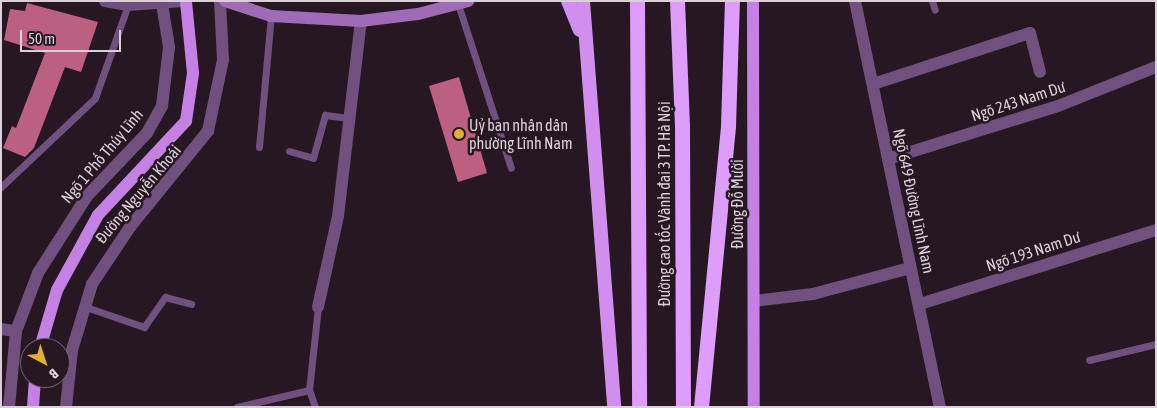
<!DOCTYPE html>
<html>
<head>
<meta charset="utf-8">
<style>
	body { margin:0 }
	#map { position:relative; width:1157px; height:408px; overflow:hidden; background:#271723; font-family:"Asap Condensed",sans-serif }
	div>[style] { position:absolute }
	.building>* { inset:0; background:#bc6082 }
	.service>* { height:7px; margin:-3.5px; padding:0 3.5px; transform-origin:3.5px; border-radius:3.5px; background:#70507f }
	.minor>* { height:12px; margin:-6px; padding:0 6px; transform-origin:6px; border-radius:6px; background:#70507f }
	.tertiary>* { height:12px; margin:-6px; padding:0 6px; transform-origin:6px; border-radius:6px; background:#70507f }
	.secondary>* { height:12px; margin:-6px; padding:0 6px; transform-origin:6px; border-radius:6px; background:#9f6bb7 }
	.primary>* { height:12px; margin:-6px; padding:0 6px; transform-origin:6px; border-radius:6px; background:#c480e3 }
	.trunk>* { height:14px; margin:-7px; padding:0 7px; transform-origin:7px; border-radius:7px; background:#d18eef }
	.motorway>* { height:15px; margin:-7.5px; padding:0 7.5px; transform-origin:7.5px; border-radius:7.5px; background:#de9cfb }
	.dots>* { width:14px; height:14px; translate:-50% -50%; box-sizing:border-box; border:2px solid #271723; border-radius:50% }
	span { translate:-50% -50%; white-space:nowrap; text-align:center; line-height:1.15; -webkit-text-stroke:5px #271723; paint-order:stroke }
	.street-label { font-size:16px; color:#dbd0d8 }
	.poi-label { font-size:16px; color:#dbd0d8 }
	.left { translate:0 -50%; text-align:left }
	.frame { position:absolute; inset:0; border:2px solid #dbd0d8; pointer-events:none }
	.north { position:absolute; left:20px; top:338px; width:50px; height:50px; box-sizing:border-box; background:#271723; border:1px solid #6f616b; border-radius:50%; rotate:140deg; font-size:14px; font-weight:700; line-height:20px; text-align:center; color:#dbd0d8 }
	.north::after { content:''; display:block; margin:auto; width:18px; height:22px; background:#e3ae35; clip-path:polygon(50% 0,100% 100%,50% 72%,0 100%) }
	.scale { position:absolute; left:20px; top:30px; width:101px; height:22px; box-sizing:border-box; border:2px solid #dbd0d8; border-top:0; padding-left:6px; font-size:15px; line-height:18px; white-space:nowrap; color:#dbd0d8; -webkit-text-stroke:4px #271723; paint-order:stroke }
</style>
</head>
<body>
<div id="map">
	<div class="building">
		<div style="clip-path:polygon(27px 3px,98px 22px,81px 72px,65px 67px,34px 148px,25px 157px,3px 148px,12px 126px,16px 128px,45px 53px,4px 40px,10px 9px,25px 11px)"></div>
		<div style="clip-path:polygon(459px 77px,487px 173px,458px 182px,429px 86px)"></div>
	</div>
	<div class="service">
		<div style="left:932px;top:1px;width:9px;rotate:72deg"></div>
		<div style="left:458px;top:4px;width:172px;rotate:72.1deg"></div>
		<div style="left:259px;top:147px;width:132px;rotate:-84.8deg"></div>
		<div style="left:289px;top:151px;width:25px;rotate:16deg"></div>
		<div style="left:313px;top:158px;width:45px;rotate:-74.4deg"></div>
		<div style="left:325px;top:115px;width:26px;rotate:7deg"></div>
		<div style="left:1px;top:187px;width:129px;rotate:-43.4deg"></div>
		<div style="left:95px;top:98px;width:99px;rotate:-70.5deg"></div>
		<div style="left:83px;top:306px;width:65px;rotate:19deg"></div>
		<div style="left:144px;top:327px;width:37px;rotate:-55deg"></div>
		<div style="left:165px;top:297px;width:27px;rotate:15deg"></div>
		<div style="left:1089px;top:360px;width:69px;rotate:-13.4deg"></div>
		<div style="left:237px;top:407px;width:74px;rotate:-13.3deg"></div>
		<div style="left:315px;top:407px;width:18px;rotate:-109deg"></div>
		<div style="left:309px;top:390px;width:83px;rotate:-83.8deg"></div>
	</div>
	<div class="minor">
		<div style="left:855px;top:1px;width:415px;rotate:78.2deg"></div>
		<div style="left:873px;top:84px;width:165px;rotate:-18deg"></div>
		<div style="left:1030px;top:33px;width:40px;rotate:75.6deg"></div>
		<div style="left:888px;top:159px;width:178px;rotate:-17.3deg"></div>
		<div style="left:1058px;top:106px;width:105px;rotate:-21.7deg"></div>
		<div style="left:754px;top:301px;width:59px;rotate:-6.8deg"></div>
		<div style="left:813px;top:294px;width:100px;rotate:-15deg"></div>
		<div style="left:920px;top:304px;width:247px;rotate:-17.4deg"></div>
		<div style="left:318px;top:307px;width:93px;rotate:-77.6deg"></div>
		<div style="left:338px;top:216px;width:196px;rotate:-83.3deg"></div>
		<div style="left:1px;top:329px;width:15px;rotate:8deg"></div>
	</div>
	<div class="tertiary">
		<div style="left:105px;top:1px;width:23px;rotate:10deg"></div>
		<div style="left:128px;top:5px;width:55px;rotate:-4.2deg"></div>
		<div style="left:9px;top:407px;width:76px;rotate:-84.7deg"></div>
		<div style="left:16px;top:331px;width:62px;rotate:-69.2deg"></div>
		<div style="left:38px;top:273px;width:91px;rotate:-57.5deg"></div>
		<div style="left:87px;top:196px;width:87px;rotate:-46.4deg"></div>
		<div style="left:147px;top:133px;width:31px;rotate:-61deg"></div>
		<div style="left:162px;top:106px;width:59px;rotate:-83.2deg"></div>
		<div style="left:169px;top:47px;width:44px;rotate:-99.2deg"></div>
		<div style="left:66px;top:407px;width:57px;rotate:-84deg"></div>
		<div style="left:72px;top:350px;width:69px;rotate:-73.1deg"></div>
		<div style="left:92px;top:284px;width:69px;rotate:-56.3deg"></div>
		<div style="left:130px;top:227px;width:124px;rotate:-50.9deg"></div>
		<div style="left:208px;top:131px;width:73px;rotate:-78.1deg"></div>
		<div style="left:223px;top:60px;width:59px;rotate:-92.9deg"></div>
	</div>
	<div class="secondary">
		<div style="left:225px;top:1px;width:48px;rotate:18.1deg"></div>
		<div style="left:271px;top:16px;width:90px;rotate:3.2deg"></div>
		<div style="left:361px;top:21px;width:57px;rotate:-7deg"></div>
		<div style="left:418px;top:14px;width:52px;rotate:-14.6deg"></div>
	</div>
	<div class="primary">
		<div style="left:753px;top:1px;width:406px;rotate:89.9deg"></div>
		<div style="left:40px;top:348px;width:60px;rotate:-73.7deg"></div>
		<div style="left:57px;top:290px;width:85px;rotate:-61.3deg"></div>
		<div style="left:98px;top:215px;width:129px;rotate:-46.9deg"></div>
		<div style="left:186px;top:121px;width:49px;rotate:-81.7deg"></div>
		<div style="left:193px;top:73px;width:72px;rotate:-95.6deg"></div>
		<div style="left:33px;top:407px;width:29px;rotate:-86deg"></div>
	</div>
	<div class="trunk">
		<div style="left:568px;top:1px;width:31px;rotate:68deg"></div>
		<div style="left:583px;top:1px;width:407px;rotate:85.6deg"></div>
	</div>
	<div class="motorway">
		<div style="left:637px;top:1px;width:406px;rotate:89.7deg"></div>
		<div style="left:677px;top:1px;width:125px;rotate:87.7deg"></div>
		<div style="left:682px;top:126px;width:281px;rotate:89.8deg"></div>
		<div style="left:701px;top:407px;width:282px;rotate:-84.5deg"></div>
		<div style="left:728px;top:126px;width:125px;rotate:-88.2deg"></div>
	</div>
	<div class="dots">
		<div style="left:459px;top:134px;background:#e3ae35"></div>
	</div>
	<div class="street-label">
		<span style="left:1018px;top:101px;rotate:-18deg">Ngõ 243 Nam Dư</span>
		<span style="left:102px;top:156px;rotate:-50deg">Ngõ 1 Phố Thúy Lĩnh</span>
		<span style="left:138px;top:194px;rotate:-50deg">Đường Nguyễn Khoái</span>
		<span style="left:914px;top:201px;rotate:78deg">Ngõ 649 Đường Lĩnh Nam</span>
		<span style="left:664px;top:204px;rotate:-90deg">Đường cao tốc Vành đai 3 TP. Hà Nội</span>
		<span style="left:737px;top:204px;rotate:-90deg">Đường Đỗ Mười</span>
		<span style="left:1033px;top:251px;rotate:-18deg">Ngõ 193 Nam Dư</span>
	</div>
	<div class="poi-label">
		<span class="left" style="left:469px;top:134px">Uỷ ban nhân dân<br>phường Lĩnh Nam</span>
	</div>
	<div class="frame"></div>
	<div class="north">B</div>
	<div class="scale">50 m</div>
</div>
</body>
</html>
